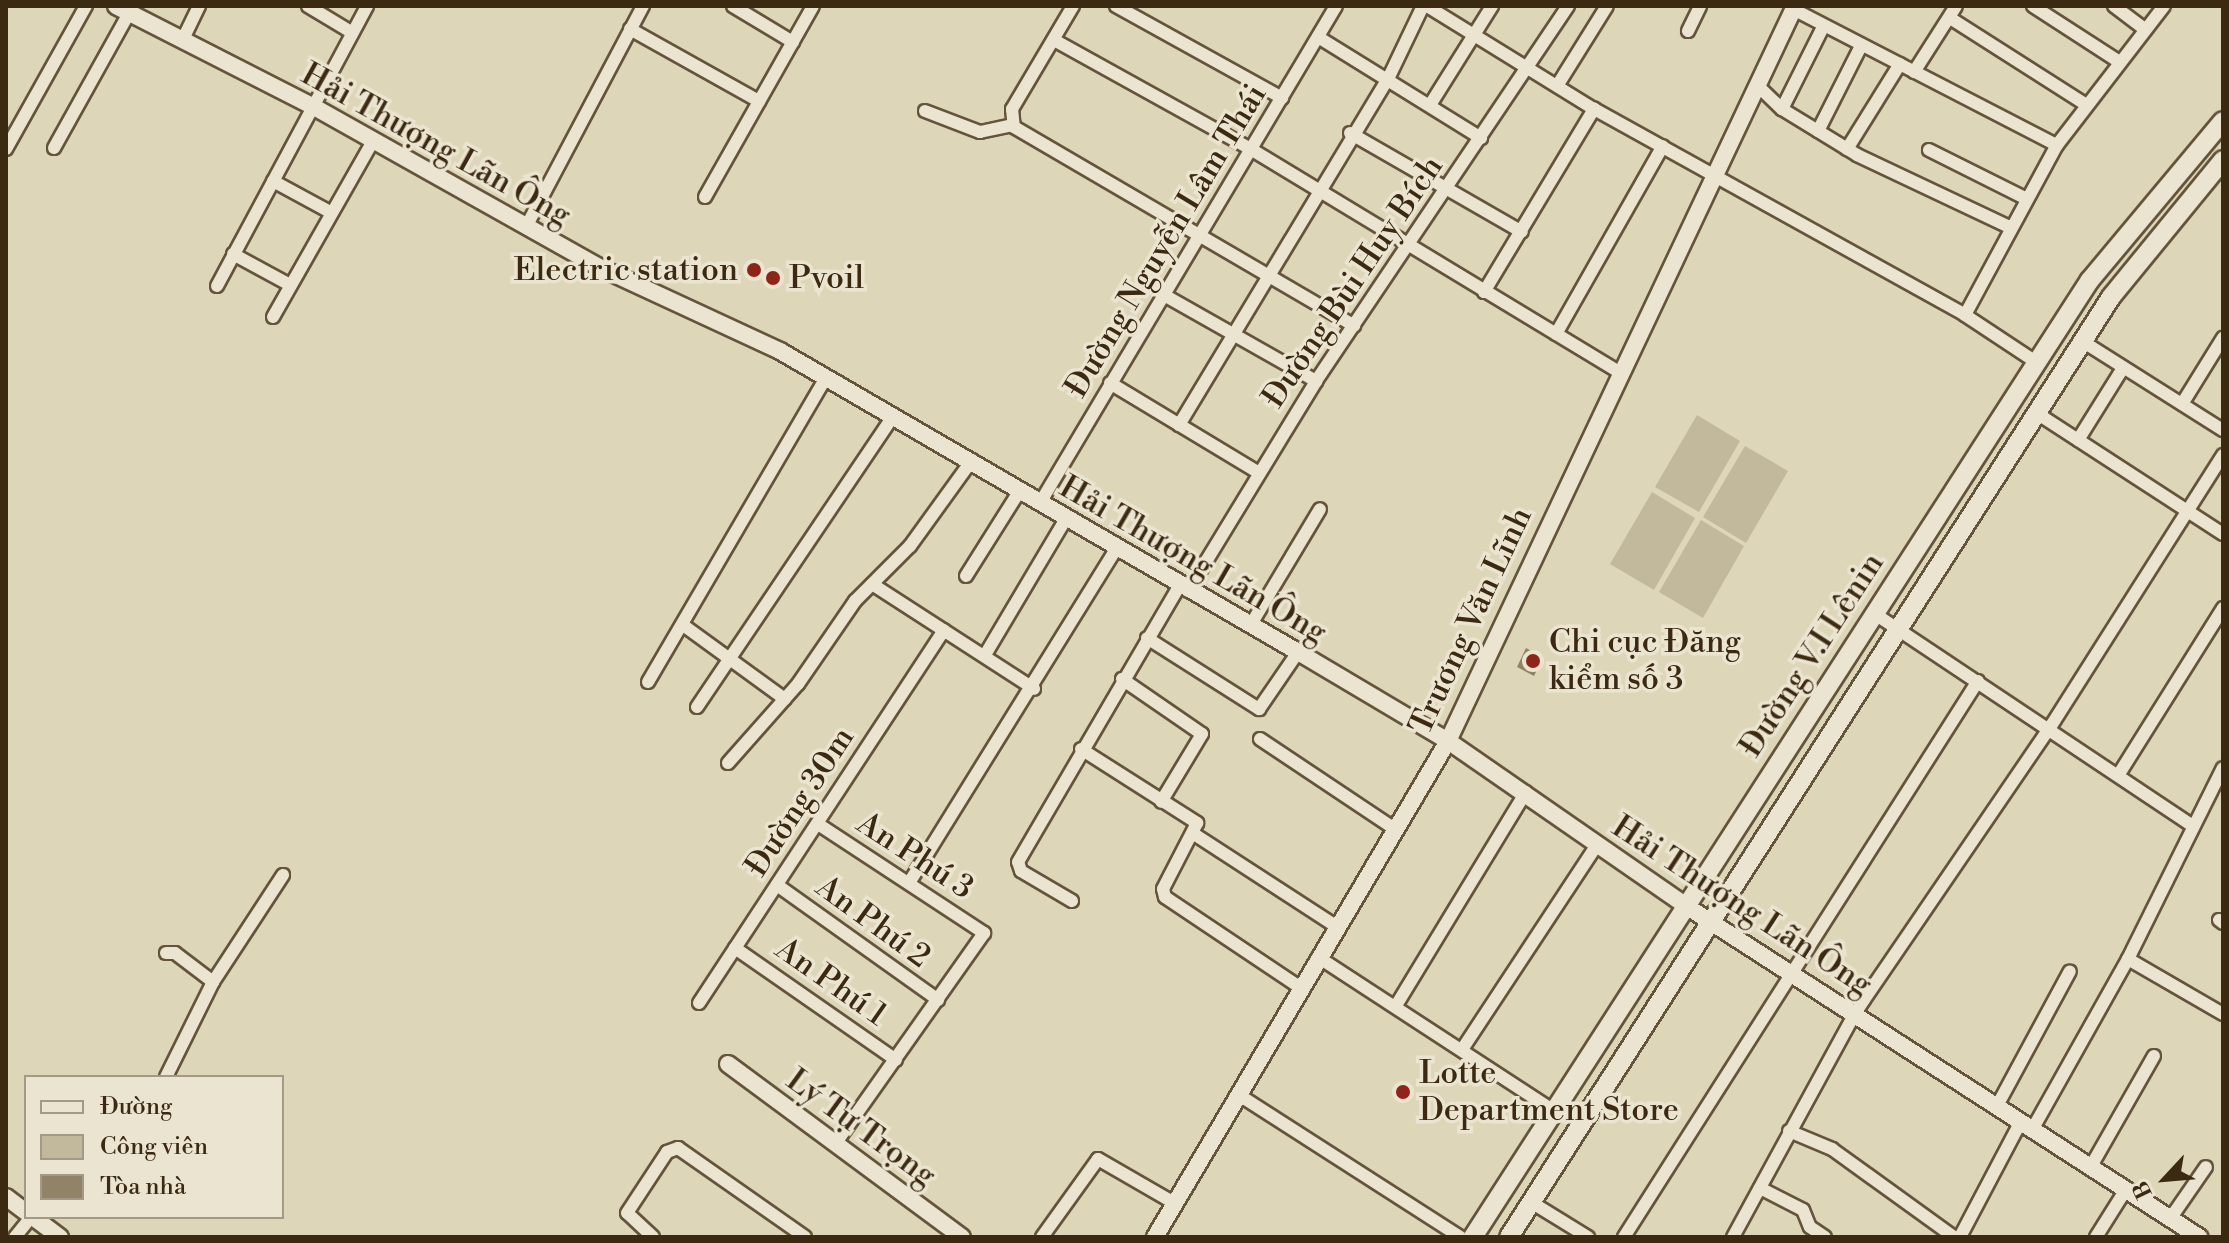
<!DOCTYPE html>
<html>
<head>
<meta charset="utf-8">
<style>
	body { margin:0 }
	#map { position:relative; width:2229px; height:1243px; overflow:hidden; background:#ded6b8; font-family:"Libre Bodoni",serif }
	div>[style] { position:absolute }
	.green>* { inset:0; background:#c2b99c }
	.building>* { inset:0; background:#908368 }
	.roads { filter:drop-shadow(2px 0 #64543b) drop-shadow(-2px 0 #64543b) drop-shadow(0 2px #64543b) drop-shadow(0 -2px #64543b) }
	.minor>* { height:12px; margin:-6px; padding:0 6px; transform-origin:6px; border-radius:6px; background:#eae4d1 }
	.tertiary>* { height:16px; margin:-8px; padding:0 8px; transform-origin:8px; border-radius:8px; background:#eae4d1 }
	.secondary>* { height:18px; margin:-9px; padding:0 9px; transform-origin:9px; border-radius:9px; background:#eae4d1 }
	.dots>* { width:22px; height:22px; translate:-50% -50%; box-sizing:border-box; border:4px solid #eae4d1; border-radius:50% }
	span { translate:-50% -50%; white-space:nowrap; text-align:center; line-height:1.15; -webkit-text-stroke:7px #eae4d1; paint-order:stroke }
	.street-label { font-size:32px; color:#3c2911 }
	.poi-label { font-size:32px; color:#3c2911 }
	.right { translate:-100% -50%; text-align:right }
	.left { translate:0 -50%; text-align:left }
	.frame { position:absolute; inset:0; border:8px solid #3c2911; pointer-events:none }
	.legend { position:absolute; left:24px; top:1075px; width:260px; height:144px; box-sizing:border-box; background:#eae4d1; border:2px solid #a49984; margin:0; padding:10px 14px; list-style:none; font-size:24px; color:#3c2911 }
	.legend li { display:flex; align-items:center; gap:16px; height:40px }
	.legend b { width:40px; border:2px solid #a49984 }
	.north { position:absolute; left:2125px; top:1139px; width:80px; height:80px; -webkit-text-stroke:6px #eae4d1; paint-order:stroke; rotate:244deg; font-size:22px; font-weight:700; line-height:32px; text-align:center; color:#3c2911 }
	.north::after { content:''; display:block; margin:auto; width:28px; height:36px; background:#3c2911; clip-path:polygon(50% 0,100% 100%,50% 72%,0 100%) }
</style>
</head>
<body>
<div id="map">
	<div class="green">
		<div style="clip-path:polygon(1697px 415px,1740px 441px,1699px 512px,1655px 487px)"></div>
		<div style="clip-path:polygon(1745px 446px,1788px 471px,1746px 543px,1703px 517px)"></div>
		<div style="clip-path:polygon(1652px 492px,1695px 518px,1654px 590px,1610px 564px)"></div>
		<div style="clip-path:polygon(1701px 520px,1744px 546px,1703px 618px,1659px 592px)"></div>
	</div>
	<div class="building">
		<div style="clip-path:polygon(1526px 648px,1543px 657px,1534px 676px,1517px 667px)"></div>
	</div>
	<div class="roads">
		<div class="minor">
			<div style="left:308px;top:6px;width:52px;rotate:31deg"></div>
			<div style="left:733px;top:6px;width:70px;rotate:31deg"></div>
			<div style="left:1073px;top:6px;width:120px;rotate:120.6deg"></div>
			<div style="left:1012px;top:109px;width:18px;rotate:84deg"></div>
			<div style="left:1014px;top:127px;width:394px;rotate:30.3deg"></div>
			<div style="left:1116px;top:6px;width:190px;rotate:29deg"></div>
			<div style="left:1427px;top:6px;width:196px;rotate:31.7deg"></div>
			<div style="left:1594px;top:109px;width:424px;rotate:29deg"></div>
			<div style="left:1965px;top:315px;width:85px;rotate:33.5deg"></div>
			<div style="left:2033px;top:6px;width:101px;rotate:32.9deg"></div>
			<div style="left:2114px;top:6px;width:38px;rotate:37deg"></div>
			<div style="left:1793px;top:9px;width:297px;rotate:27.3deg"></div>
			<div style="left:1950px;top:18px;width:160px;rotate:32.5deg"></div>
			<div style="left:630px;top:29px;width:148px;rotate:29.2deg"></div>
			<div style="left:1688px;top:31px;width:28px;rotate:-64deg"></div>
			<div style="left:1318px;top:37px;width:192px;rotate:31.8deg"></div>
			<div style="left:183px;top:39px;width:37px;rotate:-64deg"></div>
			<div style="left:1054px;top:40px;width:229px;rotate:29deg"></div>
			<div style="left:1254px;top:151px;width:429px;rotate:31.2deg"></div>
			<div style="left:1914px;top:72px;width:78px;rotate:-57.5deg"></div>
			<div style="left:1757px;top:85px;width:35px;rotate:44deg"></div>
			<div style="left:1782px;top:109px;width:88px;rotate:31.5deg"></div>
			<div style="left:1857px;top:155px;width:168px;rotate:25.3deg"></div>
			<div style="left:1557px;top:86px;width:94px;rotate:-58deg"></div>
			<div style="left:1430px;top:105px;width:117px;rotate:-57.9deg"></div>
			<div style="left:1782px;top:109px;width:92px;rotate:-63.4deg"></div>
			<div style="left:925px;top:111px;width:59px;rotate:20.9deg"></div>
			<div style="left:980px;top:132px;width:33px;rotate:-12deg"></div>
			<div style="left:1818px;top:131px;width:95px;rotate:-63.2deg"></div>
			<div style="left:1350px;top:133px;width:198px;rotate:29.9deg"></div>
			<div style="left:54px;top:148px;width:162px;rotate:-60.9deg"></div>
			<div style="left:6px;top:149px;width:164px;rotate:-60.8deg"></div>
			<div style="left:1847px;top:149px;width:100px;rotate:-58.1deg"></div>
			<div style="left:1929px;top:150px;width:107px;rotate:26.6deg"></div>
			<div style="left:273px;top:181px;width:65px;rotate:28.5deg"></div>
			<div style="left:705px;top:197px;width:219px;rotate:-60.5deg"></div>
			<div style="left:526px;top:227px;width:250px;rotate:-62.1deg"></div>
			<div style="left:233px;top:254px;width:65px;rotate:28.5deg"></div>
			<div style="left:217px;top:286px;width:318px;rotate:-61.8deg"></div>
			<div style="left:1484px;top:292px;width:214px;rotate:-59deg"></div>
			<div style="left:1164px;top:295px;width:175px;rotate:29.5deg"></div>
			<div style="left:1965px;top:315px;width:193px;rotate:-61.6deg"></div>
			<div style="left:2057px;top:145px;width:175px;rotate:-52.4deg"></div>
			<div style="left:273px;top:317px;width:202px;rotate:-60.4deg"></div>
			<div style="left:1556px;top:334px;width:216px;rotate:-60.4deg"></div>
			<div style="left:2082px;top:341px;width:167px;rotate:32.3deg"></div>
			<div style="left:1110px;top:383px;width:174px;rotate:31.1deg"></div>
			<div style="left:2182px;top:404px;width:78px;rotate:-58.2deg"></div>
			<div style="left:2035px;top:412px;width:224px;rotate:33deg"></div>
			<div style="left:1179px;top:425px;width:404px;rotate:-58.9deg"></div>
			<div style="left:1388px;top:79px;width:81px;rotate:-64.4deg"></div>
			<div style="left:2078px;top:440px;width:85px;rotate:-58deg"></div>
			<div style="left:1040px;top:503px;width:578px;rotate:-59.22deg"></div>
			<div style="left:966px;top:576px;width:99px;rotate:-57.8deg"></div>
			<div style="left:872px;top:584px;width:193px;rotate:32.9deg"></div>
			<div style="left:1188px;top:591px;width:246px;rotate:-58.6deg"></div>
			<div style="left:1316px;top:381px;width:452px;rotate:-56.1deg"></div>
			<div style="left:1875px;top:614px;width:382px;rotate:33.7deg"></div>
			<div style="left:683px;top:625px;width:126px;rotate:36deg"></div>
			<div style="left:1250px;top:626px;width:136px;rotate:-59.1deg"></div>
			<div style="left:1147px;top:638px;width:133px;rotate:32.4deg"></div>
			<div style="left:1259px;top:709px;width:69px;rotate:-55.6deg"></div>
			<div style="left:985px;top:655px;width:157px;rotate:-59.3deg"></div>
			<div style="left:1122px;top:679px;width:97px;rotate:34.5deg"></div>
			<div style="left:1202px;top:734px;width:79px;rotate:121.1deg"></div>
			<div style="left:648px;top:682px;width:349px;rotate:-59.7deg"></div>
			<div style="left:697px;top:707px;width:349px;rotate:-56deg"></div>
			<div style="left:1260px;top:739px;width:162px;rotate:33.7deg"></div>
			<div style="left:1081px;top:749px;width:138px;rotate:32.5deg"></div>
			<div style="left:1197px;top:823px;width:74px;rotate:117.3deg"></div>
			<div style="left:1163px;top:889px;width:8px;rotate:76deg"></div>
			<div style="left:1165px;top:897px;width:164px;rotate:33.8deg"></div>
			<div style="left:728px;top:763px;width:106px;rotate:-48.5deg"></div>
			<div style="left:798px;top:684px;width:101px;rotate:-55.5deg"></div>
			<div style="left:855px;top:601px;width:78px;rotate:-45deg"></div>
			<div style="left:910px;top:546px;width:106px;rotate:-54.2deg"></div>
			<div style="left:2119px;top:774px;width:196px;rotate:-57.9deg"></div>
			<div style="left:818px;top:824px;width:199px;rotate:33.3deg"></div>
			<div style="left:984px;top:933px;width:258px;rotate:125.2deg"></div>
			<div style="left:1194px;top:834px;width:171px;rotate:33deg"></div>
			<div style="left:909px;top:883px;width:394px;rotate:-58.2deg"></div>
			<div style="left:777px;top:885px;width:198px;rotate:35.5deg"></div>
			<div style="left:1072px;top:901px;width:59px;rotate:-149.5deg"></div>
			<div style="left:1021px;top:871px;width:9px;rotate:-108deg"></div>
			<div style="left:1018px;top:862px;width:320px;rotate:-59.7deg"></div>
			<div style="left:2219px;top:920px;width:5px;rotate:37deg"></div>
			<div style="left:735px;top:948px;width:196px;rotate:34.8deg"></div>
			<div style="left:166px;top:953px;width:9px"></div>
			<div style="left:175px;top:953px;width:48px;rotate:37.3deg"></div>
			<div style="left:1318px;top:957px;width:280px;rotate:33.1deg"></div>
			<div style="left:2128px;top:959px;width:110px;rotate:30.1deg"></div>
			<div style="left:699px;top:1003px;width:446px;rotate:-56.7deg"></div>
			<div style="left:1397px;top:1004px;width:248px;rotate:-58.7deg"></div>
			<div style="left:1463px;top:1048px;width:243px;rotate:-56.6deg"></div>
			<div style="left:166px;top:1077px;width:106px;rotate:-63.7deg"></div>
			<div style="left:213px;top:982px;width:128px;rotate:-56.8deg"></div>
			<div style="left:1239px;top:1095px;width:263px;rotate:32.7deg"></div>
			<div style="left:1997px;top:1106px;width:153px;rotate:-61.6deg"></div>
			<div style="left:2032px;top:1130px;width:196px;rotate:-60.7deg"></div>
			<div style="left:2128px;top:959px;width:213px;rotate:-63.6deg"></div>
			<div style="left:1789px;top:1131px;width:47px;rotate:22.7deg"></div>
			<div style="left:1832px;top:1149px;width:150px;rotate:35.8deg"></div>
			<div style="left:2090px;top:1168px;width:129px;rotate:-60.3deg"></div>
			<div style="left:1760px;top:1188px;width:48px;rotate:27.1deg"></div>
			<div style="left:1803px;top:1210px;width:18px;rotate:68deg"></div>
			<div style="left:1810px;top:1227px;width:18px;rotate:34deg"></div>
			<div style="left:1531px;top:1202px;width:67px;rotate:31.6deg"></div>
			<div style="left:2170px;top:1219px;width:63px;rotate:-55.3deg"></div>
			<div style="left:15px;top:1237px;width:26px;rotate:-51deg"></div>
			<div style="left:653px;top:1237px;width:35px;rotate:-137deg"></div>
			<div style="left:627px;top:1213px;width:73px;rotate:-56.7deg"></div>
			<div style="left:667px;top:1152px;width:12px;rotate:-20deg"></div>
			<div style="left:678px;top:1148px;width:155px;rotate:35deg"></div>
			<div style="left:1042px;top:1237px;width:96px;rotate:-54.3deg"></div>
			<div style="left:1098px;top:1159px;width:90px;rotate:30deg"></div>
			<div style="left:1624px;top:1237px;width:659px;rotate:-57.52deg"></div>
			<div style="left:1733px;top:1237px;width:255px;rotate:-61.4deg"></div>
			<div style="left:1855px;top:1013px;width:348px;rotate:-55.7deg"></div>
			<div style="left:2051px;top:726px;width:321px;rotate:-57.6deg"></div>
			<div style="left:1960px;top:1237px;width:129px;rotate:-62.2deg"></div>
			<div style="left:2096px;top:1237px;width:54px;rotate:-57.8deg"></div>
		</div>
		<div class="tertiary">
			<div style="left:116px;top:6px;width:222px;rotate:27deg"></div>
			<div style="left:314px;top:107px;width:327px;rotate:29.3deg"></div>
			<div style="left:599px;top:267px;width:200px;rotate:24.9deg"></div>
			<div style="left:780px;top:351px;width:599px;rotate:30.16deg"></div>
			<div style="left:1298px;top:652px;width:174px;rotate:30.7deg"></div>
			<div style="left:1448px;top:741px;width:290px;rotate:34.7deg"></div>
			<div style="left:1686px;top:906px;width:611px;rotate:32.83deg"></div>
			<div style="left:728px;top:1064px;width:291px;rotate:36.5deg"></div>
			<div style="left:6px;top:1197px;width:25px;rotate:37deg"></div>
			<div style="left:33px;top:1217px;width:34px;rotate:37deg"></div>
			<div style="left:1155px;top:1237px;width:576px;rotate:-59.43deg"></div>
			<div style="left:1448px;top:741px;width:813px;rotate:-64.73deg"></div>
		</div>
		<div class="secondary">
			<div style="left:1473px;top:1237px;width:1139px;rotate:-57.19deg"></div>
			<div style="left:2090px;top:280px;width:207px;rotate:-50.1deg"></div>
			<div style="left:1509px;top:1237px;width:1116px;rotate:-57.36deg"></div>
			<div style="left:2111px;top:297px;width:177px;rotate:-50.7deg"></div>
		</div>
	</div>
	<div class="dots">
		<div style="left:754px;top:270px;background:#8f2418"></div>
		<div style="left:773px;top:278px;background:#8f2418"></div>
		<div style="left:1533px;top:661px;background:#8f2418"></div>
		<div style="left:1403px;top:1092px;background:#8f2418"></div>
	</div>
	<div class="street-label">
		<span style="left:436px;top:145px;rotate:29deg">Hải Thượng Lãn Ông</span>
		<span style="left:1166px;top:241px;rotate:-59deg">Đường Nguyễn Lâm Thái</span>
		<span style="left:1353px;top:282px;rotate:-56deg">Đường Bùi Huy Bích</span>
		<span style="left:1193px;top:560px;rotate:30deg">Hải Thượng Lãn Ông</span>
		<span style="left:1471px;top:621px;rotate:-65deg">Trương Văn Lĩnh</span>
		<span style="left:1812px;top:655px;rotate:-57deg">Đường V.I Lênin</span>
		<span style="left:800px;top:802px;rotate:-57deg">Đường 30m</span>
		<span style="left:915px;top:856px;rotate:33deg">An Phú 3</span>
		<span style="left:1742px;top:906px;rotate:33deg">Hải Thượng Lãn Ông</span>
		<span style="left:873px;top:922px;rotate:36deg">An Phú 2</span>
		<span style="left:831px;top:982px;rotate:35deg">An Phú 1</span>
		<span style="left:861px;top:1128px;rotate:36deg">Lý Tự Trọng</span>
	</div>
	<div class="poi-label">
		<span class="right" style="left:738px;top:270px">Electric station</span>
		<span class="left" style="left:789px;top:278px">Pvoil</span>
		<span class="left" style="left:1549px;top:661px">Chi cục Đăng<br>kiểm số 3</span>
		<span class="left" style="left:1419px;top:1092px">Lotte<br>Department Store</span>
	</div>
	<div class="frame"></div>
	<ul class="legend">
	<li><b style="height:10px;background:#eae4d1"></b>Đường</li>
	<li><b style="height:22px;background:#c2b99c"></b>Công viên</li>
	<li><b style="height:22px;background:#908368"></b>Tòa nhà</li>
	</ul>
	<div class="north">B</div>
</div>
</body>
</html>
